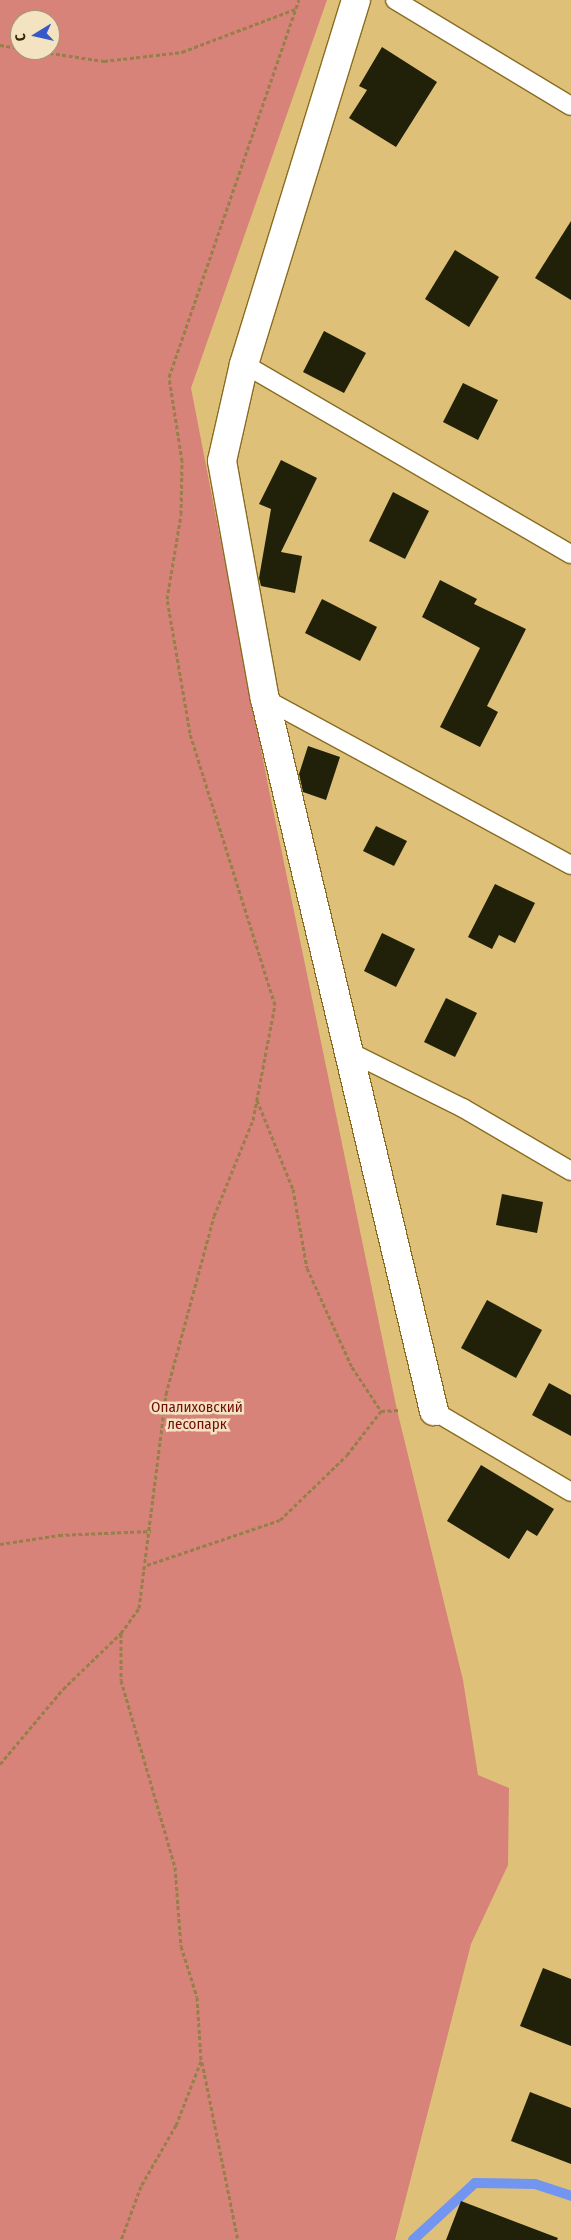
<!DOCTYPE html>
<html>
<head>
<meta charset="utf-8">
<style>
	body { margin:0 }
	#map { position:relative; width:571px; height:2240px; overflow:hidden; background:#dfc079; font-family:"Fira Sans Condensed",sans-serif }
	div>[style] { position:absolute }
	.green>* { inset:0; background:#d7837a }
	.stream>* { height:10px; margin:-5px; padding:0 5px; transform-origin:5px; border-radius:5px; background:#7295f0 }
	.building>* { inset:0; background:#212008 }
	.path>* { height:3px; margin-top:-1.5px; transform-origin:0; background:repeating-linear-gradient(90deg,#967f48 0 4px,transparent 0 6.5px) }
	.roads { filter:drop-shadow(1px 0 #896c22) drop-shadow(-1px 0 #896c22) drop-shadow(0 1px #896c22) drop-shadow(0 -1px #896c22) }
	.lane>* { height:18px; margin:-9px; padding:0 9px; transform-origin:9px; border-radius:9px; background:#fff }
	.street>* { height:28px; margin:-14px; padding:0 14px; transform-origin:14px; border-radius:14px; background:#fff }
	span { translate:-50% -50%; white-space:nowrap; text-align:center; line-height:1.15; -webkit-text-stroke:5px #f3e3c1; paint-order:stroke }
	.park-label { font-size:15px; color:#740c0e }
	.north { position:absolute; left:10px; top:10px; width:50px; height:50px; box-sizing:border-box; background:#f3e3c1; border:1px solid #a59776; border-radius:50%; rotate:261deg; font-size:14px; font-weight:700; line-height:20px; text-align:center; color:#312506 }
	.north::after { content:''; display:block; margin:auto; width:18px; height:22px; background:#3658c8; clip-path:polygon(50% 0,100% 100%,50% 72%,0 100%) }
</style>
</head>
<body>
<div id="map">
	<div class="green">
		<div style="clip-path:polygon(evenodd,0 0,327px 0,191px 388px,269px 790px,397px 1410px,463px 1680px,478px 1775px,509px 1788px,508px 1865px,471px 1944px,395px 2240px,0 2240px,0 0,20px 20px,50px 20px,50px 50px,20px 50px,20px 20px)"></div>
	</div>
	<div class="stream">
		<div style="left:413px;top:2240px;width:84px;rotate:-42.6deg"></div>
		<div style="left:475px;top:2183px;width:60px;rotate:1deg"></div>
		<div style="left:535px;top:2184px;width:38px;rotate:18deg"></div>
	</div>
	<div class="building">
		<div style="clip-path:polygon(382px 47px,437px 82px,396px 147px,349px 118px,367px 90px,359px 86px)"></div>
		<div style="clip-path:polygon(571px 221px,571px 300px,535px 278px)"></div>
		<div style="clip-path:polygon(455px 250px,499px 277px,469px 327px,425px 299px)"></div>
		<div style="clip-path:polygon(324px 331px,366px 353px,344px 393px,303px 372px)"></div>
		<div style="clip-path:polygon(463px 383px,498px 400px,478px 440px,443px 422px)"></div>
		<div style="clip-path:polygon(281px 460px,317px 478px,281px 552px,302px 556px,295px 593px,261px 586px,259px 578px,271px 509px,259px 504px)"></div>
		<div style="clip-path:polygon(393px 492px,429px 511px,405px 559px,369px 541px)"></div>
		<div style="clip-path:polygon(440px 580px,477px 599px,474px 604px,526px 629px,487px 706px,498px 712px,480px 747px,440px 727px,480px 648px,422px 617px)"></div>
		<div style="clip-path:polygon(322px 599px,377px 627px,360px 661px,305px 633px)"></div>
		<div style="clip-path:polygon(308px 746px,340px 757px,326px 800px,303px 792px,299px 774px)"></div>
		<div style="clip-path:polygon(376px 826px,407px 841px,394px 866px,363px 851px)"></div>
		<div style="clip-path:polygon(495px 884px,535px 903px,515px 943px,499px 935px,492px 949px,468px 937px)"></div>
		<div style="clip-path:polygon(382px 933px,415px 949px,396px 987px,364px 971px)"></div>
		<div style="clip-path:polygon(446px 998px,477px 1013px,455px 1057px,424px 1042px)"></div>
		<div style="clip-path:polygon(502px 1194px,543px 1202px,537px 1233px,496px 1225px)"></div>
		<div style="clip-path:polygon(487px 1300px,542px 1330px,516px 1378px,461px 1348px)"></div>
		<div style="clip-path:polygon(549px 1383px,571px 1395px,571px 1436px,532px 1415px)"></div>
		<div style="clip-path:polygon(481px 1465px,554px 1509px,537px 1536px,527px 1530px,509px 1559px,447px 1521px)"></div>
		<div style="clip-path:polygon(543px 1968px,571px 1979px,571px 2046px,520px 2026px)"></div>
		<div style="clip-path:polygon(530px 2092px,571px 2108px,571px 2164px,511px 2141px)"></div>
		<div style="clip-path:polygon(461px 2201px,558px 2238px,557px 2240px,446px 2240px)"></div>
	</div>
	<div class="path">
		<div style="left:0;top:45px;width:20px;rotate:9deg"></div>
		<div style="left:30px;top:50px;width:75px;rotate:8.5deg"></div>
		<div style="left:104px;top:61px;width:79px;rotate:-6.6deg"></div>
		<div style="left:182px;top:52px;width:121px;rotate:-20.8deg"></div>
		<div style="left:257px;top:1100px;width:96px;rotate:68deg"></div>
		<div style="left:293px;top:1189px;width:80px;rotate:80deg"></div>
		<div style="left:307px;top:1268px;width:109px;rotate:65.6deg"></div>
		<div style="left:352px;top:1367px;width:53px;rotate:56.6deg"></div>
		<div style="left:0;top:1544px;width:60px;rotate:-8.7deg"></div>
		<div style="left:59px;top:1535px;width:92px;rotate:-2.5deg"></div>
		<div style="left:147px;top:1565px;width:140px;rotate:-18.7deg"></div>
		<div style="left:280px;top:1520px;width:93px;rotate:-44.1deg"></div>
		<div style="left:347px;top:1455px;width:56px;rotate:-52.3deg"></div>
		<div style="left:381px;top:1411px;width:19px;rotate:-3deg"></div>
		<div style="left:121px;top:1633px;width:47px;rotate:90deg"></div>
		<div style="left:121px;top:1680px;width:195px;rotate:73.9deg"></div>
		<div style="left:175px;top:1867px;width:79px;rotate:85.7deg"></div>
		<div style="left:181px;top:1946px;width:53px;rotate:72.6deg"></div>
		<div style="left:197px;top:1997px;width:64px;rotate:86.4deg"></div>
		<div style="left:201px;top:2061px;width:69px;rotate:111.3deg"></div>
		<div style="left:176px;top:2125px;width:70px;rotate:119.8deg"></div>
		<div style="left:141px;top:2186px;width:58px;rotate:110.3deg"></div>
		<div style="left:0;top:1764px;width:98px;rotate:-50deg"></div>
		<div style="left:63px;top:1689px;width:81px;rotate:-44deg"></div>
		<div style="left:121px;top:1633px;width:31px;rotate:-54deg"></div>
		<div style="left:139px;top:1608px;width:216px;rotate:-82.8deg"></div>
		<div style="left:166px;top:1394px;width:184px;rotate:-74.9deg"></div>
		<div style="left:214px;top:1216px;width:104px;rotate:-67.9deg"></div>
		<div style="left:253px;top:1120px;width:117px;rotate:-79.2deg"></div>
		<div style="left:275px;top:1005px;width:285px;rotate:-107.4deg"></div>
		<div style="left:190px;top:733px;width:136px;rotate:-99.7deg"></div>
		<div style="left:167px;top:599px;width:86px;rotate:-80.6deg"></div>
		<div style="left:181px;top:514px;width:53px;rotate:-88.9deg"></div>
		<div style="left:182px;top:461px;width:85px;rotate:-98.8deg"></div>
		<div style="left:169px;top:377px;width:399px;rotate:-71deg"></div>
		<div style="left:202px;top:2062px;width:182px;rotate:78.6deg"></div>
	</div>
	<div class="roads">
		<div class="lane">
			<div style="left:395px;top:0;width:205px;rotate:31.1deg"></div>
			<div style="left:244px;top:364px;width:378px;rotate:30.2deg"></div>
			<div style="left:265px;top:699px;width:348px;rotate:28.5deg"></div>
			<div style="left:346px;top:1050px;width:131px;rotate:26.4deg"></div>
			<div style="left:463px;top:1108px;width:125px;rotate:30.3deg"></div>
			<div style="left:434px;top:1411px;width:159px;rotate:30.6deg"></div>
		</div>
		<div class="street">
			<div style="left:356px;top:0;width:381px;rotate:107.1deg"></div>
			<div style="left:244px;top:364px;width:99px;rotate:102.8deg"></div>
			<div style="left:222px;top:461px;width:242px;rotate:79.8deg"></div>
			<div style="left:265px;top:699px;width:732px;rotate:76.65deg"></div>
		</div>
	</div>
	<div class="park-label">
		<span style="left:197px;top:1416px">Опалиховский<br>лесопарк</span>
	</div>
	<div class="north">С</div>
</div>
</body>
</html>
